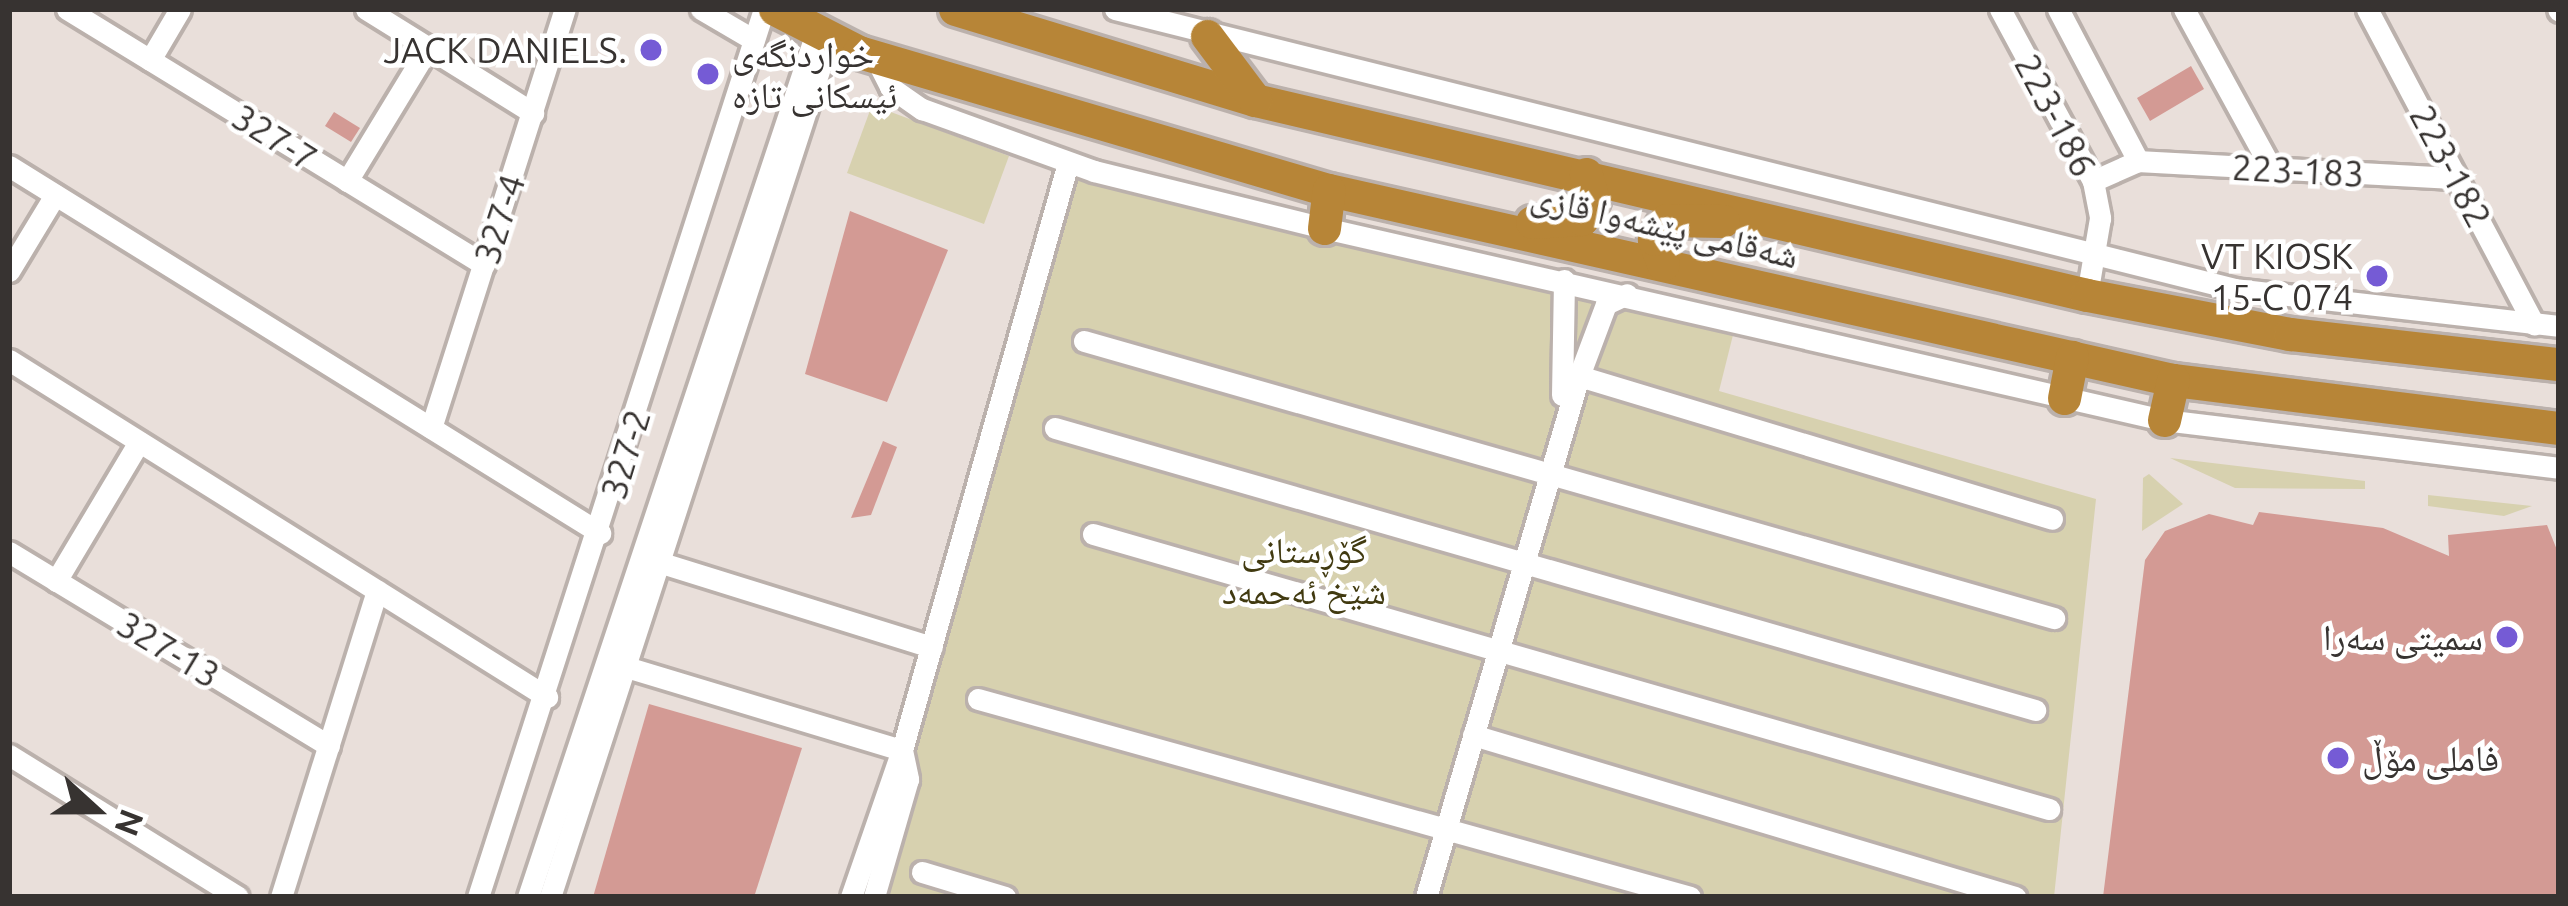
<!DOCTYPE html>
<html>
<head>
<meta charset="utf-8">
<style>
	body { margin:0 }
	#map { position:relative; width:2568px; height:906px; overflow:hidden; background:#e9dfda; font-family:Ubuntu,"Noto Naskh Arabic",sans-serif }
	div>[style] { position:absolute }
	.green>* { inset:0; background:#d7d1af }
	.building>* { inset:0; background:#d39a94 }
	.roads { filter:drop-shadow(3px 0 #bbb1ac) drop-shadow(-3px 0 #bbb1ac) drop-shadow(0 3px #bbb1ac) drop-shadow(0 -3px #bbb1ac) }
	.minor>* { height:21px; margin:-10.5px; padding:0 10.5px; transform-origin:10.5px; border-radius:10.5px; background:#fff }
	.highway>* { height:33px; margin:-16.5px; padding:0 16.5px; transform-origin:16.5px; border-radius:16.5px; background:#b78537 }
	.dots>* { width:33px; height:33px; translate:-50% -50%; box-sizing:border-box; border:6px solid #fff; border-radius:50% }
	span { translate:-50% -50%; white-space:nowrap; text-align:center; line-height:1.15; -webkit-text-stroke:9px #fff; paint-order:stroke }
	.poi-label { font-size:36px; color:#373331 }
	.right { translate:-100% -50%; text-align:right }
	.left { translate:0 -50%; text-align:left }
	.street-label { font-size:36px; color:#373331 }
	.park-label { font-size:36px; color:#413a10 }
	.frame { position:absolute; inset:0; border:12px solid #373331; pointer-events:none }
	.north { position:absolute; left:36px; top:750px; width:120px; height:120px; -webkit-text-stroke:9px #fff; paint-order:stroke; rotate:111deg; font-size:33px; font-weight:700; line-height:48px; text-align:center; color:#373331 }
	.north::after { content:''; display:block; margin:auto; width:42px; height:54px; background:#373331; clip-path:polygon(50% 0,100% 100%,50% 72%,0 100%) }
</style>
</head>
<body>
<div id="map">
	<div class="green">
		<div style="clip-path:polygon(872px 105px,1009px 156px,984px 224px,847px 173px)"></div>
		<div style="clip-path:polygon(1075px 178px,1733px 335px,1719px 391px,2096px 499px,2054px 897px,869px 897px)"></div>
		<div style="clip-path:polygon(2170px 458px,2365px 481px,2365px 489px,2235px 488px)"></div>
		<div style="clip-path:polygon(2149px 474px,2183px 504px,2142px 531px,2143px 478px)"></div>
		<div style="clip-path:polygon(2428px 495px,2532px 506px,2504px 516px,2428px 506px)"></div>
	</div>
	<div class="building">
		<div style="clip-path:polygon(2191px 66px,2204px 89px,2150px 121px,2137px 98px)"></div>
		<div style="clip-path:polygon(334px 112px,360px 128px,351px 142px,325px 126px)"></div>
		<div style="clip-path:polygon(850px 211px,948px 250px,887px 402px,805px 374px)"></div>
		<div style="clip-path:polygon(883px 441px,897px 447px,871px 515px,851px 518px)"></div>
		<div style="clip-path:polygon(2259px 512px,2383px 528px,2449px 556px,2448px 535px,2547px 525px,2559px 555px,2559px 897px,2103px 897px,2145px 560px,2165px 531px,2209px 514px,2253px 525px)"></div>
		<div style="clip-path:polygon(649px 704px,802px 748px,754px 897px,593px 897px)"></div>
	</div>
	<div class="roads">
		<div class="minor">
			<div style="left:67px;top:9px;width:489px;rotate:31.5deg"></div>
			<div style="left:366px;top:9px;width:197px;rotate:31.9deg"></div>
			<div style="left:701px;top:9px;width:61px;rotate:30.3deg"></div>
			<div style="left:1115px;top:9px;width:1154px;rotate:14.04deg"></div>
			<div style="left:2235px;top:289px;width:326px;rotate:6.5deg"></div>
			<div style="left:2000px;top:9px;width:196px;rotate:61.6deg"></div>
			<div style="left:2093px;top:181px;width:38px;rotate:79deg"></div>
			<div style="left:2100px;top:218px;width:78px;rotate:99.6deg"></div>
			<div style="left:2058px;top:9px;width:172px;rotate:62.2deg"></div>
			<div style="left:2184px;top:9px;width:181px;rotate:61.3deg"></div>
			<div style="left:2367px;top:9px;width:357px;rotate:62.1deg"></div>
			<div style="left:2558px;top:9px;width:2px;rotate:63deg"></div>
			<div style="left:875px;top:57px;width:34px;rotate:63deg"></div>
			<div style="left:890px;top:87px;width:39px;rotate:35deg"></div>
			<div style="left:922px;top:109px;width:183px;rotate:19.8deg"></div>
			<div style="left:1094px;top:171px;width:237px;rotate:13.9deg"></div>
			<div style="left:1324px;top:228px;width:862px;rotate:12.88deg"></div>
			<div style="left:2164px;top:420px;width:398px;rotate:6.9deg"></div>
			<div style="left:150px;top:60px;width:59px;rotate:-59.5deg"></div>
			<div style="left:9px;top:166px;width:696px;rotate:31.84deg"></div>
			<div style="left:347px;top:181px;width:156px;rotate:-58.7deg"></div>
			<div style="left:2093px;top:181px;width:49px;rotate:-24deg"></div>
			<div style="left:2138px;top:161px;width:319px;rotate:3.1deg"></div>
			<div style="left:9px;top:271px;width:89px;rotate:-58.8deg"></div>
			<div style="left:1084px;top:341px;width:1009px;rotate:15.94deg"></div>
			<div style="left:9px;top:360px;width:635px;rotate:32.06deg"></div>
			<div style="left:1579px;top:376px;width:494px;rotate:16.8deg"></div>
			<div style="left:1562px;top:395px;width:115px;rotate:-89deg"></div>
			<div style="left:431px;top:428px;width:440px;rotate:-72.3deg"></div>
			<div style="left:1055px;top:428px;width:1020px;rotate:16.05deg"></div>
			<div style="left:1093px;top:534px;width:995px;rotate:16.05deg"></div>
			<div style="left:9px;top:552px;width:374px;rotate:31.2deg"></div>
			<div style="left:652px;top:560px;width:293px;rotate:17.3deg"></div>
			<div style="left:56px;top:581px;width:162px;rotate:-59.2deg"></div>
			<div style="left:613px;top:663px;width:302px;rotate:16.8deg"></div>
			<div style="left:902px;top:750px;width:610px;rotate:-74.21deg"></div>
			<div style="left:978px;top:699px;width:739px;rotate:15.54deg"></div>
			<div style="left:1473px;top:735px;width:566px;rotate:16.64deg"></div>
			<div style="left:9px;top:755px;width:269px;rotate:31.8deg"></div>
			<div style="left:922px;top:872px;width:87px;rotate:16.8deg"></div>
			<div style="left:281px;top:897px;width:321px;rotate:-72.6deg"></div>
			<div style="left:478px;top:897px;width:933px;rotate:-72.15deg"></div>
			<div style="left:528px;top:897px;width:914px;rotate:-71.57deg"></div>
			<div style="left:550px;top:897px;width:904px;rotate:-71.97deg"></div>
			<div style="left:851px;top:897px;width:156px;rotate:-70.9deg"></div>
			<div style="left:902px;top:750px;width:30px;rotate:78deg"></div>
			<div style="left:908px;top:779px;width:123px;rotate:106.1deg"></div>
			<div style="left:1426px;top:897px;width:543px;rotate:-73.63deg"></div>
			<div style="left:1579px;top:376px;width:77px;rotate:-69.4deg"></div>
			<div style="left:1606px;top:304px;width:23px;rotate:-25deg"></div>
		</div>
		<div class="highway">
			<div style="left:775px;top:9px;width:94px;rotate:27.1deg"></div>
			<div style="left:859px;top:52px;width:490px;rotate:16.4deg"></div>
			<div style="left:1329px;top:190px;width:865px;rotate:12.69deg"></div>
			<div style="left:2173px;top:380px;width:389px;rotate:7.1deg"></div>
			<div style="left:955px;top:9px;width:313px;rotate:16.9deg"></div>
			<div style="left:1255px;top:100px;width:855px;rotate:13.19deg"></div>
			<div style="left:2087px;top:295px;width:207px;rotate:10.9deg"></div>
			<div style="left:2290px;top:334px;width:271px;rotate:6.4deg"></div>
			<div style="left:1207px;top:36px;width:80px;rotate:53.1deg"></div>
			<div style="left:1532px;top:222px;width:50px;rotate:-3.4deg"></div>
			<div style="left:1582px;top:219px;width:23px;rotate:-61deg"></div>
			<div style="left:1593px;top:199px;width:26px;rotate:-106deg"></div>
			<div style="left:1324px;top:228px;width:38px;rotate:-83deg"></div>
			<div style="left:1663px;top:264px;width:27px;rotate:-110deg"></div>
			<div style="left:1654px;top:239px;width:22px;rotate:-58deg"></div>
			<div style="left:1666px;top:220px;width:57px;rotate:1deg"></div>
			<div style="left:2064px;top:398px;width:42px;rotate:-79deg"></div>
			<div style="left:2164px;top:420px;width:41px;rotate:-77.3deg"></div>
		</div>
	</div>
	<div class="dots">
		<div style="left:651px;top:50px;background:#755bd5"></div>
		<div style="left:708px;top:74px;background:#755bd5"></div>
		<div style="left:2377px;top:276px;background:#755bd5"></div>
		<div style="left:2507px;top:637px;background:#755bd5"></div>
		<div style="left:2338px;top:758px;background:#755bd5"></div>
	</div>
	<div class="poi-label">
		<span class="right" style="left:627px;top:50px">JACK DANIELS.</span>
		<span class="left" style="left:732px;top:74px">خواردنگەی<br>ئیسکانی تازە</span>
		<span class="right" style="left:2353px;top:276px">VT KIOSK<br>15-C 074</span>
		<span class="right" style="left:2483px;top:637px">سمیتی سەرا</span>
		<span class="left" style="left:2362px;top:758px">فاملی مۆڵ</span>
	</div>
	<div class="street-label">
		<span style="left:2056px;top:115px;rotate:62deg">223-186</span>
		<span style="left:275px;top:137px;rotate:32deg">327-7</span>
		<span style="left:2451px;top:166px;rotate:62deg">223-182</span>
		<span style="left:2298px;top:170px;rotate:3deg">223-183</span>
		<span style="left:499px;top:219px;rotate:-72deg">327-4</span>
		<span style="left:1665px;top:225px;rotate:13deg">شەقامی پێشەوا قازی</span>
		<span style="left:625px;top:454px;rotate:-73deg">327-2</span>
		<span style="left:169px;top:649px;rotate:31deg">327-13</span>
	</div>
	<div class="park-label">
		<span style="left:1304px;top:570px">گۆڕستانی<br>شێخ ئەحمەد</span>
	</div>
	<div class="frame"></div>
	<div class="north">N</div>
</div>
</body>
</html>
